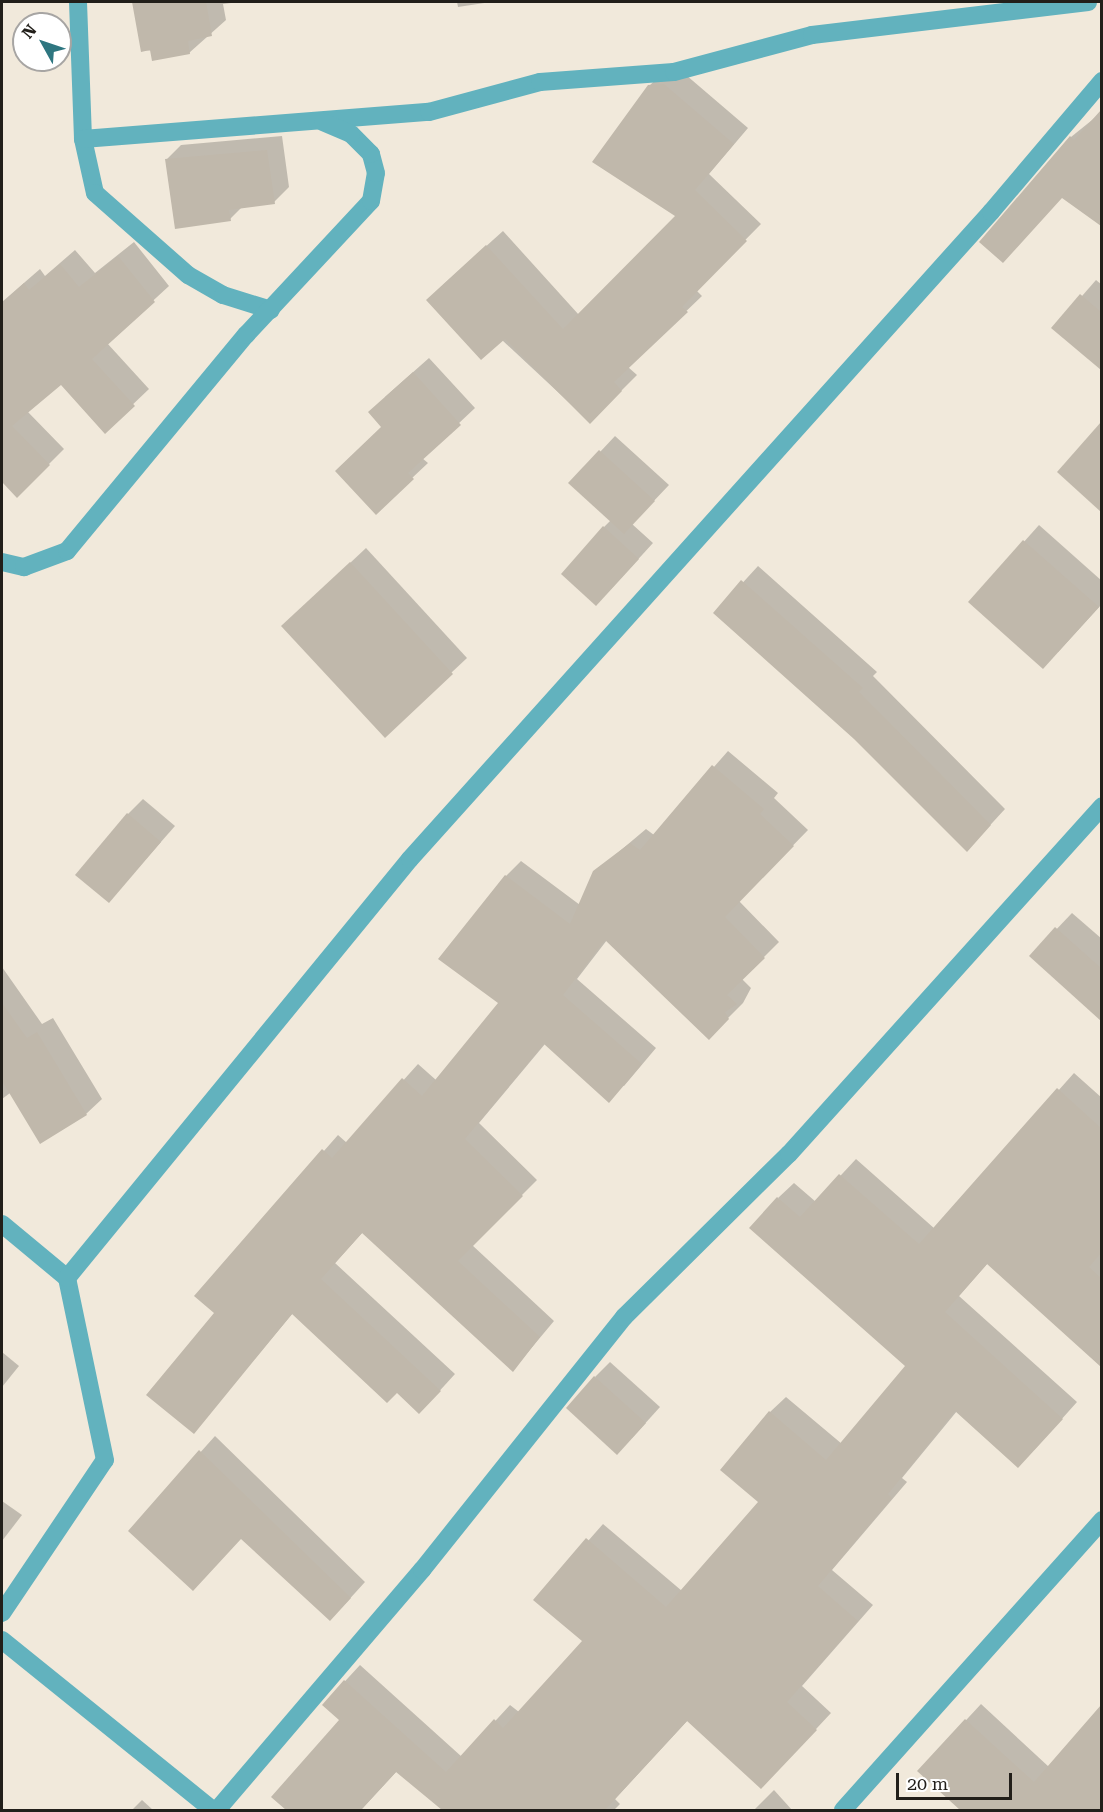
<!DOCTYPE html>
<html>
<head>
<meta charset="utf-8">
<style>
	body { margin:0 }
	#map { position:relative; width:1103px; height:1812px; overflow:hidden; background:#f1e9db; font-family:"Roboto Serif",serif }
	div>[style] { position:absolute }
	.shadow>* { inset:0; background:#0003 }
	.building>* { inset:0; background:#c0b8ab }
	.minor>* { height:18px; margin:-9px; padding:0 9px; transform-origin:9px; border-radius:9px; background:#62b2be }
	span { translate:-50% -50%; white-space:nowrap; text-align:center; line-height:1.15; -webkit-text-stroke:6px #fff; paint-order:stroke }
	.frame { position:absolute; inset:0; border:3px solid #221f1a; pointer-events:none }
	.north { position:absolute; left:12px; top:12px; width:60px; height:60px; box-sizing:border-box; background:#fff; border:2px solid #a7a5a3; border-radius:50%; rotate:310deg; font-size:16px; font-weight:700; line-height:24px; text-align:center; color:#221f1a }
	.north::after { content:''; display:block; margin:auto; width:21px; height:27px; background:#2e7680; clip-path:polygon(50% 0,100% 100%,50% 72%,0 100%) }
	.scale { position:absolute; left:896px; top:1773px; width:116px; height:27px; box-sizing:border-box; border:3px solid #221f1a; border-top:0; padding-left:8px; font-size:18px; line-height:21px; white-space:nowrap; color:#221f1a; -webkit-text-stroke:4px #fff; paint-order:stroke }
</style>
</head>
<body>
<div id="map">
	<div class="shadow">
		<div style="clip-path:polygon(133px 2px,239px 2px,223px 4px,226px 20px,189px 53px,142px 50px)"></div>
		<div style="clip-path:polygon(457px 2px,491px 2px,458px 7px)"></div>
		<div style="clip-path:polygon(679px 69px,748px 128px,709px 174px,761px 224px,696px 290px,702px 296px,628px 367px,637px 375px,590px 422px,443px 285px,503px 231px,579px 315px,678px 216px,649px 86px,665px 71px)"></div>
		<div style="clip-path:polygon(1102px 112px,1102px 224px,1063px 197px,1071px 137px)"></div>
		<div style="clip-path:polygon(282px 136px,289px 187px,274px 202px,243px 206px,230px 219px,166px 160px,181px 145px)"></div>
		<div style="clip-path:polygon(134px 242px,169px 286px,107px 343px,149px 389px,105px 431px,61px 383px,27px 411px,64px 449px,17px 496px,2px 480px,2px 302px,40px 269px,45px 276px,75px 250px,95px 273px)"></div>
		<div style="clip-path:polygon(1096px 280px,1102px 285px,1102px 368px,1054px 328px)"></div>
		<div style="clip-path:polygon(429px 358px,475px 408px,422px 458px,428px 463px,376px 512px,385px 397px)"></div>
		<div style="clip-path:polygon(1102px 426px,1102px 510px,1059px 472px)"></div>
		<div style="clip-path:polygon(615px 436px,669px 485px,632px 524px,653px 543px,611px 589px,604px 527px,611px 520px,571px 483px)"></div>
		<div style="clip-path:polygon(1039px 525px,1102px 581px,1102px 604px,1058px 652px,970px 602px)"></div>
		<div style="clip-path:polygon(366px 548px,467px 658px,385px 735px,299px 611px)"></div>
		<div style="clip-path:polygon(758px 566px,877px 672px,873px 676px,1005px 809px,982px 834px,855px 738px,715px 613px)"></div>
		<div style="clip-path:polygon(728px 751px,778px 793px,774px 798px,808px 830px,739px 901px,779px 942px,742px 979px,751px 988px,743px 1003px,709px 1037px,607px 940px,577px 979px,656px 1048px,624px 1086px,545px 1044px,479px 1123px,537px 1180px,472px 1245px,554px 1321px,513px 1370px,363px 1232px,335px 1263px,455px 1374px,434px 1397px,397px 1391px,293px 1313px,193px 1432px,216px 1313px,196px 1296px,338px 1135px,347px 1143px,418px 1064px,436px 1080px,500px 1003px,506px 876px,521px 861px,580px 905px,595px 872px,646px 829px,654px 835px)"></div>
		<div style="clip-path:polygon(143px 799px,175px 826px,109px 901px,128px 814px)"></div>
		<div style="clip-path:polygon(1072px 913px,1102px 939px,1102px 1019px,1031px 956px)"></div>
		<div style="clip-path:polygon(2px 967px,42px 1024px,53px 1018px,102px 1099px,86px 1114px,10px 1093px,2px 1099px)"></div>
		<div style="clip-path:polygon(1074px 1073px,1102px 1098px,1102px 1365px,988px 1263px,959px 1296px,1077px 1402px,1034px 1450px,957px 1411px,902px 1478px,907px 1482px,832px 1570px,873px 1605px,802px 1686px,831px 1713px,776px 1772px,688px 1720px,615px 1799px,620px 1804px,614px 1810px,443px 1810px,397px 1771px,361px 1810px,288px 1810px,273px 1796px,341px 1720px,324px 1704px,360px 1665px,462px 1757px,510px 1705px,519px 1712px,584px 1641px,536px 1600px,603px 1524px,682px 1591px,760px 1502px,770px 1412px,786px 1397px,842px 1444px,907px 1366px,778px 1198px,794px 1183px,816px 1202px,856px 1159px,935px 1229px)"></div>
		<div style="clip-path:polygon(2px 1352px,19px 1366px,2px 1387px)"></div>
		<div style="clip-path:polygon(610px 1362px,660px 1407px,632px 1438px,595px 1377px)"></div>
		<div style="clip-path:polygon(215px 1436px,365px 1582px,345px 1604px,242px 1538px,130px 1531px)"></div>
		<div style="clip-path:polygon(2px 1501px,22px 1515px,2px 1541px)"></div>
		<div style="clip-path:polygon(981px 1704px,1049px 1767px,1102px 1708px,1102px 1810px,963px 1810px,919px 1771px)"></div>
		<div style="clip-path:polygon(774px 1790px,792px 1810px,754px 1810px)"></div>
		<div style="clip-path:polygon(142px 1800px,153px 1810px,132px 1810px)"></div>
	</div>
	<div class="building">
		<div style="clip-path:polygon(132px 2px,206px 2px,212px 36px,188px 41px,190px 54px,152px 61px,150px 50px,141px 52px)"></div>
		<div style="clip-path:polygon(664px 84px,734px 144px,695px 190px,747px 241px,682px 307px,688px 312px,614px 382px,622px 391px,590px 424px,505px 339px,481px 360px,426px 300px,486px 245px,563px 329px,675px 216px,592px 162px,648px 85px)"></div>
		<div style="clip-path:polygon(1101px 110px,1101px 226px,1062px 198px,1003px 263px,979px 242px,1070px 136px,1074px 140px)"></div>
		<div style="clip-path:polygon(267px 150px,275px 204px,229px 210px,231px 221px,175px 229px,165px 159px)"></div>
		<div style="clip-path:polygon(118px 256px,155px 302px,92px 359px,135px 406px,105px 434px,61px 385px,12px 426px,50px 465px,17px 498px,2px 482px,2px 303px,24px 283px,29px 290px,60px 264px,79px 287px)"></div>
		<div style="clip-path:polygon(1080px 294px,1101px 312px,1101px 370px,1051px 328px)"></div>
		<div style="clip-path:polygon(413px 372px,461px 425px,408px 473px,414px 479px,376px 515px,335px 471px,381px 427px,368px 412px)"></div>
		<div style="clip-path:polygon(1101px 422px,1101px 512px,1057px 472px)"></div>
		<div style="clip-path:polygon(599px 450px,655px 501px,624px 534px,568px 483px)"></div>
		<div style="clip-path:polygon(603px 526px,639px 559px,596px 606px,561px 574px)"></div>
		<div style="clip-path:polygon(1023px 540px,1099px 607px,1043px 669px,968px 602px)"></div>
		<div style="clip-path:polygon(350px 562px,453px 674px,385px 738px,281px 626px)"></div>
		<div style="clip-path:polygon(741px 580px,863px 688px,859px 692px,991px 825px,967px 852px,854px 739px,713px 613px)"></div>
		<div style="clip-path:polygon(712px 765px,764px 809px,760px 814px,794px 846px,725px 917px,765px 958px,727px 995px,737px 1004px,725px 1012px,729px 1019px,709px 1040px,605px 940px,563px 995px,642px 1064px,609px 1103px,544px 1044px,465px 1139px,523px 1196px,458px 1261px,540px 1337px,513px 1372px,362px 1233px,321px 1279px,441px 1391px,419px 1414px,397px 1393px,387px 1403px,292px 1314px,194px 1434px,146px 1395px,214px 1313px,194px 1296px,322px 1149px,332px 1158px,402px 1078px,422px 1096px,498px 1003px,438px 959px,505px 875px,570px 924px,593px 871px,630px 843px,640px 850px)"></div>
		<div style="clip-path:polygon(127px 813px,161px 842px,109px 903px,75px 875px)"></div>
		<div style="clip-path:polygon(1055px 927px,1101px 968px,1101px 1021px,1029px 956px)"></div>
		<div style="clip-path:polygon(2px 1003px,27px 1038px,37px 1032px,87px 1115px,40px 1144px,2px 1081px)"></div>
		<div style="clip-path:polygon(1057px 1088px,1101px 1128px,1101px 1253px,1089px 1267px,1101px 1278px,1101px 1367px,987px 1264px,945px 1312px,1063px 1419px,1018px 1468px,955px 1411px,888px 1494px,892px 1498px,818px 1586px,858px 1621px,787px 1702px,817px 1730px,761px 1789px,687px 1721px,605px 1810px,442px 1810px,396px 1772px,361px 1810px,286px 1810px,271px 1797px,339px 1720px,322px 1705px,344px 1680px,446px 1772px,494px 1719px,503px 1728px,582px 1641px,533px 1600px,586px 1538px,666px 1607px,758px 1502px,720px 1470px,769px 1411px,826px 1460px,905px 1366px,749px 1228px,777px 1197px,800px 1217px,839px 1174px,919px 1244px)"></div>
		<div style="clip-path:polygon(594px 1376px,646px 1423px,617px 1455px,566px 1408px)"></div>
		<div style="clip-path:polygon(199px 1450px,351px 1598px,330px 1621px,241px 1539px,193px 1591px,128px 1531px)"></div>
		<div style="clip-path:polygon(1101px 1705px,1101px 1810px,960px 1810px,917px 1771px,965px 1719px,1034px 1782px)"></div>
	</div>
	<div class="minor">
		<div style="left:78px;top:2px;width:137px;rotate:87.9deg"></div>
		<div style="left:83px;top:139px;width:55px;rotate:77.5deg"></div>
		<div style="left:95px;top:193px;width:124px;rotate:41.4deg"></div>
		<div style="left:188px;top:275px;width:40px;rotate:29.7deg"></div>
		<div style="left:223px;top:295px;width:50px;rotate:17.4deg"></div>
		<div style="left:83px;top:139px;width:347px;rotate:-4.5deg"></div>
		<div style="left:429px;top:112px;width:115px;rotate:-15.1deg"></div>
		<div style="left:540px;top:82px;width:134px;rotate:-4.3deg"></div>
		<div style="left:674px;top:72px;width:143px;rotate:-15deg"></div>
		<div style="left:812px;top:35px;width:278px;rotate:-6.8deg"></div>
		<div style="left:2px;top:562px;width:23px;rotate:13deg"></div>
		<div style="left:24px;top:567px;width:46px;rotate:-20.4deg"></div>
		<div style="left:67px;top:551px;width:281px;rotate:-50.4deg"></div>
		<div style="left:246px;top:335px;width:183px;rotate:-47deg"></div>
		<div style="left:371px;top:201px;width:28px;rotate:-80deg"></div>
		<div style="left:376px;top:173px;width:20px;rotate:-105deg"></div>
		<div style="left:371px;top:154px;width:28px;rotate:-135deg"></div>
		<div style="left:351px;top:134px;width:30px;rotate:-157deg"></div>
		<div style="left:2px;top:1224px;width:85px;rotate:39.7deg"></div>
		<div style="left:2px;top:1613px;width:184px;rotate:-56.1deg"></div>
		<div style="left:105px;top:1460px;width:186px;rotate:-101.8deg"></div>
		<div style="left:67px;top:1278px;width:541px;rotate:-50.7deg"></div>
		<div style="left:410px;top:859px;width:870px;rotate:-48.08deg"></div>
		<div style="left:991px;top:212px;width:172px;rotate:-49.7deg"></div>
		<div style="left:2px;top:1640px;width:271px;rotate:38.9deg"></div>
		<div style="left:217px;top:1810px;width:316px;rotate:-49.5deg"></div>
		<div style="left:422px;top:1570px;width:324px;rotate:-51.4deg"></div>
		<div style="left:624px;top:1317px;width:232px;rotate:-44.7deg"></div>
		<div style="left:789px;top:1154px;width:468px;rotate:-48deg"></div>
		<div style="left:843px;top:1810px;width:389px;rotate:-48.2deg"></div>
	</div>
	<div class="frame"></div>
	<div class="north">N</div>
	<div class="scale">20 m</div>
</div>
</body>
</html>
